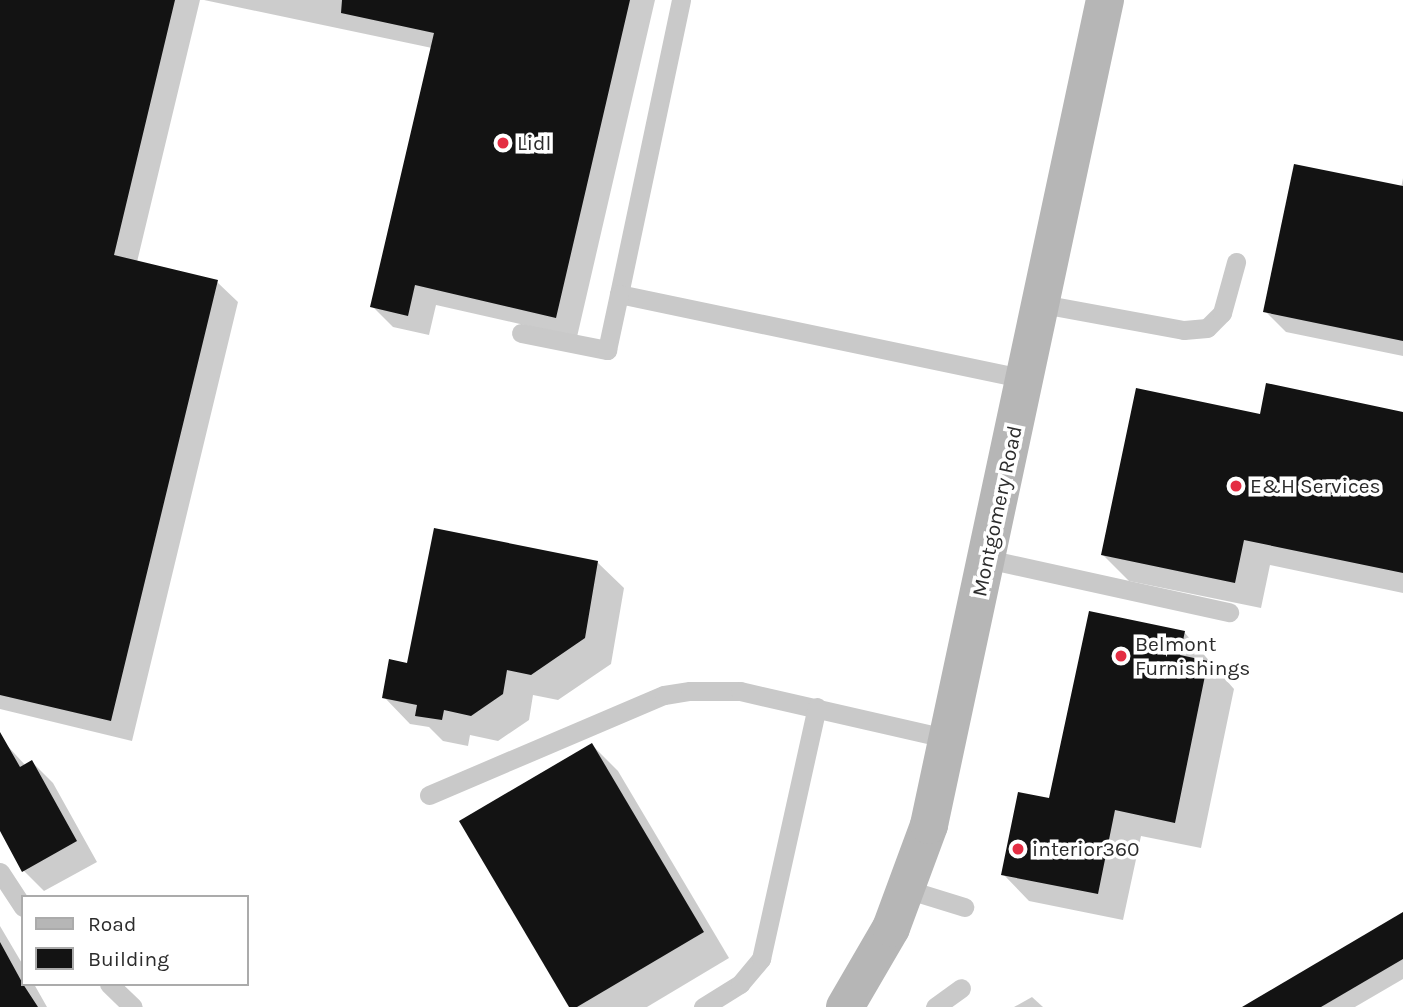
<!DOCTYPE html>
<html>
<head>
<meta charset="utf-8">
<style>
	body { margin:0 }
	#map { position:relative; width:1403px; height:1007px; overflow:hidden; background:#fff; font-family:Karla,sans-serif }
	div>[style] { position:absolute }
	.shadow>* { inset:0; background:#0003 }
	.building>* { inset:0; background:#131313 }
	.lane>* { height:19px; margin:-9.5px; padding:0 9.5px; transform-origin:9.5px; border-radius:9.5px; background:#c9c9c9 }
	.secondary>* { height:38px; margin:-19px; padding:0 19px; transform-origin:19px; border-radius:19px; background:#b6b6b6 }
	.dots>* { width:19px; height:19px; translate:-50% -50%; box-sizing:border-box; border:4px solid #fff; border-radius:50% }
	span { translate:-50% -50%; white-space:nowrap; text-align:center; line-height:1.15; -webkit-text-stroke:7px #fff; paint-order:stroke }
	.poi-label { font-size:21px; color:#2c2c2c }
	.left { translate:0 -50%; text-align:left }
	.street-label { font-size:21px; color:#2c2c2c }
	.legend { position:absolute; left:21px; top:895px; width:228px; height:91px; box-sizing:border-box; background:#fff; border:2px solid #ababab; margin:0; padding:9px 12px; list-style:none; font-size:21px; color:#2c2c2c }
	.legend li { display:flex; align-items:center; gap:14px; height:35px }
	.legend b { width:35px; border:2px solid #ababab }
</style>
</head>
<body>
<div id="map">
	<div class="shadow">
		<div style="clip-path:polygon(0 0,200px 0,137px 262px,217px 282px,238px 302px,132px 741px,0 709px)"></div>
		<div style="clip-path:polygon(204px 0,655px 0,577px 337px,436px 305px,429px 335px,393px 327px,372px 306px,432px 48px)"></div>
		<div style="clip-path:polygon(1403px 178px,1403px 356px,1286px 332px,1265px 311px,1401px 188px)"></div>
		<div style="clip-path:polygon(1403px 414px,1403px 593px,1270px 565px,1261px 608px,1129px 581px,1103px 555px,1262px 416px)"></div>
		<div style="clip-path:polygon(597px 562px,624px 588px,611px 664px,558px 700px,533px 695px,529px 720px,498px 741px,470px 735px,468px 746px,443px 741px,429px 727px,410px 724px,384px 697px,408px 665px)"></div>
		<div style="clip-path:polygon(1184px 632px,1234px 689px,1201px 848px,1141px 836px,1123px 920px,1029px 901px,1003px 874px,1051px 800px)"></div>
		<div style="clip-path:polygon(3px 741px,26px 766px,32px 762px,53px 783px,97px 862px,44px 891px,24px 871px,0 828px)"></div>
		<div style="clip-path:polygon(592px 745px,618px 771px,729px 958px,647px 1007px,571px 1007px)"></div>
		<div style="clip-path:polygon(1403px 913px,1403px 979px,1355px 1007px,1243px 1007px)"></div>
		<div style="clip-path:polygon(0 926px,23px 965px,23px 984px,34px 984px,47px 1007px,0 1007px)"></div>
		<div style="clip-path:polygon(1032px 997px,1043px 1007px,1014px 1007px)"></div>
	</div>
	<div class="building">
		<div style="clip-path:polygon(0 0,175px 0,114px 255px,218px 280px,111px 721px,0 695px)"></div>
		<div style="clip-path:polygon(342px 0,630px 0,556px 318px,415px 285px,408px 316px,370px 307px,434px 33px,341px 13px)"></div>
		<div style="clip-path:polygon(1294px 164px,1403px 186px,1403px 341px,1263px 312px)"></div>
		<div style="clip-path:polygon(1266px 383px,1403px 412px,1403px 573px,1244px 540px,1235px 583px,1101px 555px,1136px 388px,1260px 414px)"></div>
		<div style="clip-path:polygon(434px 528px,598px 561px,585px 638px,531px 675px,507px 670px,503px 694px,471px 716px,444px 710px,442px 720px,415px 716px,417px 705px,382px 698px,389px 659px,407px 663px)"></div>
		<div style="clip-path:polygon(1089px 611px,1185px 631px,1180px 655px,1208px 661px,1175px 823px,1115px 810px,1098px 894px,1001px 875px,1018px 792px,1049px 798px)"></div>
		<div style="clip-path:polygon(0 732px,20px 767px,32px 760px,77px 841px,22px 872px,0 831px)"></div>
		<div style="clip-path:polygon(592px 743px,704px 932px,577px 1007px,569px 1007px,459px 821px)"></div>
		<div style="clip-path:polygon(1403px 912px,1403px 959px,1321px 1007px,1242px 1007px)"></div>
		<div style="clip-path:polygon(0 942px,23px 984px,38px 1007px,0 1007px)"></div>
	</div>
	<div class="lane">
		<div style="left:681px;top:0;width:300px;rotate:101.9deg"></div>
		<div style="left:619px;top:294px;width:415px;rotate:11.8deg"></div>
		<div style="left:1042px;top:304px;width:144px;rotate:10.4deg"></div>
		<div style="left:1184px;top:330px;width:23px;rotate:-5deg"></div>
		<div style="left:1207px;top:328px;width:21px;rotate:-45deg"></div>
		<div style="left:1222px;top:313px;width:53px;rotate:-74.6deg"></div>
		<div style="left:521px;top:333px;width:88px;rotate:11.2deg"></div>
		<div style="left:607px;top:350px;width:57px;rotate:-77.9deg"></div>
		<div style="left:987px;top:559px;width:248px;rotate:12.4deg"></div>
		<div style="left:429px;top:795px;width:255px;rotate:-23.1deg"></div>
		<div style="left:664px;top:695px;width:26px;rotate:-9deg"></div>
		<div style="left:690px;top:691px;width:50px"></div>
		<div style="left:740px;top:691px;width:214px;rotate:12.9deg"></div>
		<div style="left:0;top:872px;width:42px;rotate:56.7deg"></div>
		<div style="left:906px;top:889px;width:61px;rotate:17.2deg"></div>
		<div style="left:109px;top:984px;width:33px;rotate:44deg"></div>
		<div style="left:703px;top:1007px;width:44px;rotate:-31.9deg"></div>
		<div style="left:740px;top:984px;width:33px;rotate:-50deg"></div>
		<div style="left:761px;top:959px;width:258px;rotate:-77.5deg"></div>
		<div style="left:935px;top:1007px;width:32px;rotate:-36deg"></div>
	</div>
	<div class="secondary">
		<div style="left:845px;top:1007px;width:91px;rotate:-59.8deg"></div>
		<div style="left:891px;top:928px;width:110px;rotate:-69.7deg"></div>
		<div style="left:929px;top:825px;width:844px;rotate:-77.96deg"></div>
	</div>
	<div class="dots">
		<div style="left:503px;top:143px;background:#e42d43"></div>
		<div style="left:1236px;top:486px;background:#e42d43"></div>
		<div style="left:1121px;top:656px;background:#e42d43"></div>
		<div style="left:1018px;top:849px;background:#e42d43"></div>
	</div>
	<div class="poi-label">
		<span class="left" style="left:517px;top:143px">Lidl</span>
		<span class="left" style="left:1250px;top:486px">E&amp;H Services</span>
		<span class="left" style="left:1135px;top:656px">Belmont<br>Furnishings</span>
		<span class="left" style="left:1032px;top:849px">interior360</span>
	</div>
	<div class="street-label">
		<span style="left:997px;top:511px;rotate:-78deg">Montgomery Road</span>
	</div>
	<ul class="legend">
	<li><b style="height:9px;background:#b6b6b6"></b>Road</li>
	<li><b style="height:19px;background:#131313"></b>Building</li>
	</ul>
</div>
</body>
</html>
